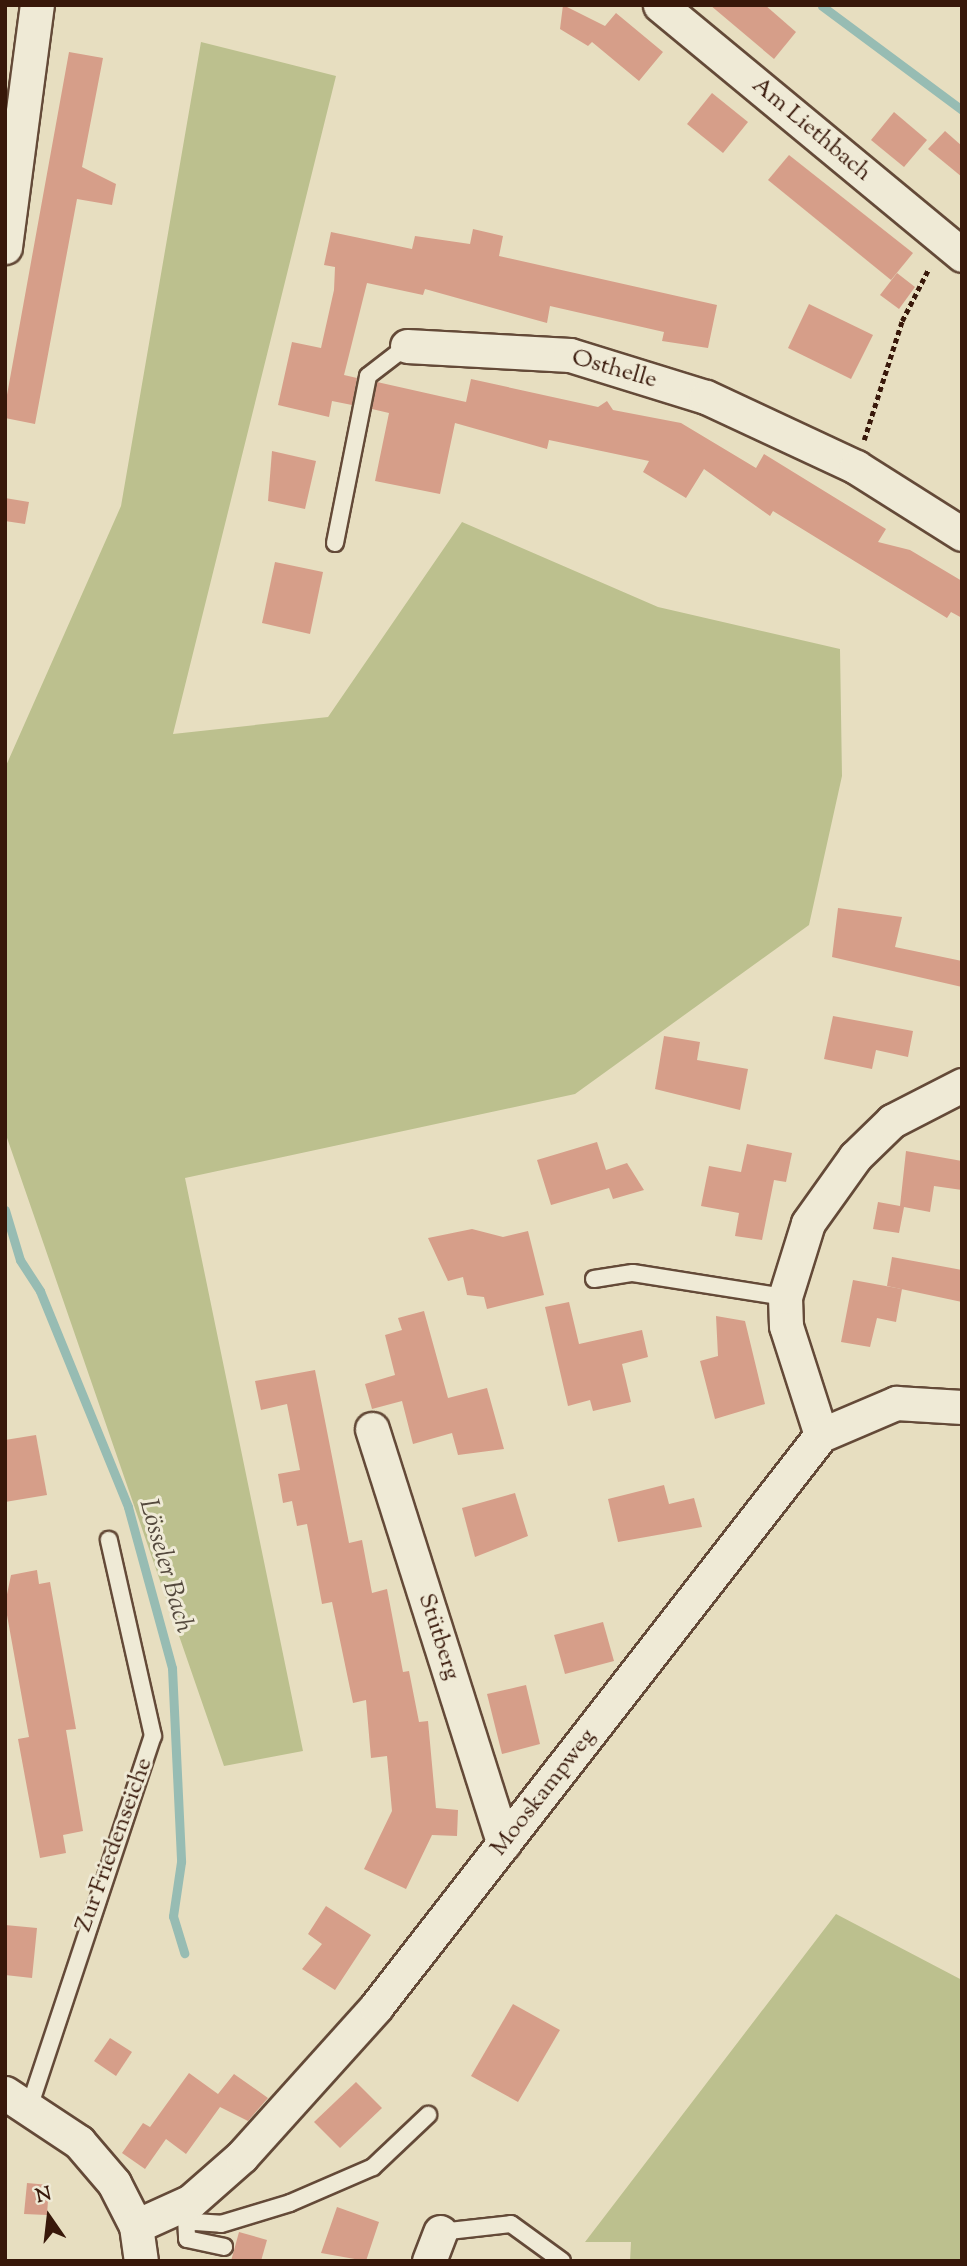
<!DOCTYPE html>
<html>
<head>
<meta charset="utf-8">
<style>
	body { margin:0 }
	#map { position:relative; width:967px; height:2266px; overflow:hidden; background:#e7dec0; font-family:"Sorts Mill Goudy",serif }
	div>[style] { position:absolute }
	.green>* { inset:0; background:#bcc08e }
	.stream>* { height:9px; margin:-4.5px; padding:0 4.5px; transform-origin:4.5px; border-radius:4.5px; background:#97bcb3 }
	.building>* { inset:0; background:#d69e89 }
	.path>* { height:4.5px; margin-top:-2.25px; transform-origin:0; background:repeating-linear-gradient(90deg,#38180a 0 5px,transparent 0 8.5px) }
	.roads { filter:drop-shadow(2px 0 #644a38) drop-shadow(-2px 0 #644a38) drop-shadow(0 2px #644a38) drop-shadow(0 -2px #644a38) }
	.service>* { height:16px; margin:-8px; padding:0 8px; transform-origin:8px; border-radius:8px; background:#efead6 }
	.minor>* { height:33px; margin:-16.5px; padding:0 16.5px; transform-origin:16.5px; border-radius:16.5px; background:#efead6 }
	span { translate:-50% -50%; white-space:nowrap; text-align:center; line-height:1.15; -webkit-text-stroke:6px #efead6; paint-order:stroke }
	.street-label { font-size:24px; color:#38180a }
	.water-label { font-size:26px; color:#54493d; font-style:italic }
	.frame { position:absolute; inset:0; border:7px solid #38180a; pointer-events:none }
	.north { position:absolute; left:14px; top:2182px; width:70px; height:70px; -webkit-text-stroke:5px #efead6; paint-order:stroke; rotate:346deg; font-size:19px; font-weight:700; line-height:28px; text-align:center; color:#38180a }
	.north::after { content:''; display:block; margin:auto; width:24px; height:32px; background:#38180a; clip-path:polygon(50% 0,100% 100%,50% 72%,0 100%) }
</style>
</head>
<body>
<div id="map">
	<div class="green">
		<div style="clip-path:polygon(201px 42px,336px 76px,173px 734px,328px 717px,462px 522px,658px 607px,840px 649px,842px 776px,809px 925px,575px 1094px,185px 1178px,303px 1751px,224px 1766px,5px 1132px,5px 768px,121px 506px)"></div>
		<div style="clip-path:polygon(836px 1914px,962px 1980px,962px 2261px,630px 2261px,631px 2242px,585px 2242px)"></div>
	</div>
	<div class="stream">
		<div style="left:822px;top:6px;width:174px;rotate:36.6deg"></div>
		<div style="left:5px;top:1210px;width:52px;rotate:73.3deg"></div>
		<div style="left:20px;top:1260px;width:37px;rotate:57deg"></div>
		<div style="left:40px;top:1291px;width:233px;rotate:67.8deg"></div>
		<div style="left:128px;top:1507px;width:167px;rotate:74.7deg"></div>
		<div style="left:172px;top:1668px;width:194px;rotate:87.3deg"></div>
		<div style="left:181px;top:1862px;width:55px;rotate:98.4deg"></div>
		<div style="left:173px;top:1916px;width:39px;rotate:73deg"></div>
	</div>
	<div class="building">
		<div style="clip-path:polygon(563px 5px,605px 26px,616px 13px,663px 52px,639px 81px,592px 42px,588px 46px,560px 29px)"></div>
		<div style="clip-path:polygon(710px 5px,765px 5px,796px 32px,774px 59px)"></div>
		<div style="clip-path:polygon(69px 52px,103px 58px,82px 167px,116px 184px,112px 205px,77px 199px,35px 424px,5px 418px,5px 406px)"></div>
		<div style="clip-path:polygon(712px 93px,748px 122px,723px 153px,687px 124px)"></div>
		<div style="clip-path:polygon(894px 112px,927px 140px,904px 167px,871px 140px)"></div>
		<div style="clip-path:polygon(945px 131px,962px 146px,962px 177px,928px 149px)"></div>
		<div style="clip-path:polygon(789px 155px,913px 253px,891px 280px,768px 180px)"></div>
		<div style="clip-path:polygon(473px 229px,503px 236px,499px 256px,717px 305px,708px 348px,662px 341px,664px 332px,550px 306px,547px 323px,425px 289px,423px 295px,367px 283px,344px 375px,357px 378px,352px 405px,332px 401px,329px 417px,278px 405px,292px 342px,321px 348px,334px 290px,335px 267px,324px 265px,331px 232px,412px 249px,415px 236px,470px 244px)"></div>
		<div style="clip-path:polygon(897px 273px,915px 287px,899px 309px,880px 295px)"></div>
		<div style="clip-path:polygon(809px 304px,873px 335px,851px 379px,788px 348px)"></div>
		<div style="clip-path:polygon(471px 379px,598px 407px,607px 401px,613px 410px,681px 423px,756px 468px,764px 454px,886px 529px,878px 542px,910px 550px,962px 581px,962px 618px,951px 612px,947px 618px,773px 511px,770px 516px,704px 469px,686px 498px,643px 472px,649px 461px,549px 440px,547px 449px,455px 423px,440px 494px,375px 481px,389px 413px,372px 409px,377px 382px,466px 402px)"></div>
		<div style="clip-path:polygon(272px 451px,316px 461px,305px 509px,268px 501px)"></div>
		<div style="clip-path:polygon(5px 498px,29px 502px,25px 524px,5px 521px)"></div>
		<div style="clip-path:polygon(275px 562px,323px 572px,310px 634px,262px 623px)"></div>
		<div style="clip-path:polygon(838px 908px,902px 917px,895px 947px,962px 961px,962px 987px,832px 957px)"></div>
		<div style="clip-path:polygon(833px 1016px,913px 1031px,908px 1057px,876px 1050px,872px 1069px,824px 1059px)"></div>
		<div style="clip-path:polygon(664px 1036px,700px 1042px,697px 1060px,748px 1069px,740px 1110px,655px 1089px)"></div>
		<div style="clip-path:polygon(597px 1142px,606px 1170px,627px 1163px,644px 1190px,613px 1199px,609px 1188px,551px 1205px,537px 1160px)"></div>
		<div style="clip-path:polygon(747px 1144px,792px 1153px,786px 1182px,774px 1180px,762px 1240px,735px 1236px,739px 1213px,701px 1206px,709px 1166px,741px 1172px)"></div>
		<div style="clip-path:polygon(906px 1151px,962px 1161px,962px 1190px,934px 1186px,930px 1212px,904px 1207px,899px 1233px,873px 1229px,878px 1202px,900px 1206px)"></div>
		<div style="clip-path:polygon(472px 1229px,503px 1237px,528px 1231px,544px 1295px,487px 1309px,484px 1297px,467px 1295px,463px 1277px,448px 1281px,428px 1238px)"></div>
		<div style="clip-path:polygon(892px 1257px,962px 1270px,962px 1302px,887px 1286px)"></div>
		<div style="clip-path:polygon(853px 1280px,902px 1289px,896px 1322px,877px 1318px,870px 1347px,841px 1342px)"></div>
		<div style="clip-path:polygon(569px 1302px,579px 1344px,642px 1330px,648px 1357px,622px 1364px,631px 1402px,593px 1411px,590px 1400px,568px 1406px,545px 1307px)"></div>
		<div style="clip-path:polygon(424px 1311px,448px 1398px,487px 1388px,504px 1449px,458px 1455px,452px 1433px,413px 1444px,402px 1401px,372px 1409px,365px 1384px,395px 1375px,385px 1335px,402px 1330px,398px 1318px)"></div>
		<div style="clip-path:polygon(716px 1316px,745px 1321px,765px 1404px,715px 1419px,700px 1361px,718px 1356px)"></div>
		<div style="clip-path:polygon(315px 1370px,349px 1543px,362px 1540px,372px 1593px,387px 1589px,403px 1672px,409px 1671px,419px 1722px,428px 1721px,436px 1808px,458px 1810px,457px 1836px,432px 1835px,406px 1889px,364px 1869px,392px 1811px,387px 1756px,371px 1758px,366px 1700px,353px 1703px,332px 1602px,322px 1604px,307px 1524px,297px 1526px,292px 1501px,283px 1503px,278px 1474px,300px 1470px,287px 1404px,261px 1410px,255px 1381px)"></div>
		<div style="clip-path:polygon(36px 1435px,47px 1495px,5px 1502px,5px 1440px)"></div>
		<div style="clip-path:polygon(664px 1485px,669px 1504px,694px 1498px,702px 1527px,618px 1542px,608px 1499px)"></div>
		<div style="clip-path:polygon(515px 1493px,528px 1536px,475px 1557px,462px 1508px)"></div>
		<div style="clip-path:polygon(37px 1570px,39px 1584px,50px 1582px,76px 1729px,66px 1730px,83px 1831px,63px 1835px,66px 1853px,40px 1858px,18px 1739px,29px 1737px,5px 1604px,11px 1575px)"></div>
		<div style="clip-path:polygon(603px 1622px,614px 1661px,565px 1674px,554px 1635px)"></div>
		<div style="clip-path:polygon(526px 1685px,540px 1744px,502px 1754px,487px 1694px)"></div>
		<div style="clip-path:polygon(326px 1906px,371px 1935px,335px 1990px,302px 1969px,322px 1944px,308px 1934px)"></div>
		<div style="clip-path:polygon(5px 1925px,37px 1928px,32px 1978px,5px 1975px)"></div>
		<div style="clip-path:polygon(513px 2004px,560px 2030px,518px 2102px,471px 2076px)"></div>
		<div style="clip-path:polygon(110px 2038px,132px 2052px,116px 2076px,94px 2061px)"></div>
		<div style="clip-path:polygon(189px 2073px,218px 2094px,234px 2074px,268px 2098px,248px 2121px,220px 2107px,186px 2154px,166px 2139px,145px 2169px,122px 2153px,143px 2123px,150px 2127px)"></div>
		<div style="clip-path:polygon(356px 2082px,382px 2108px,340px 2148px,314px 2122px)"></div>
		<div style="clip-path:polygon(27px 2183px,49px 2185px,47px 2215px,24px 2214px)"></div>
		<div style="clip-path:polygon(337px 2207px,379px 2222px,366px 2261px,321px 2253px)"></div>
		<div style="clip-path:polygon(239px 2232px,267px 2240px,261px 2261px,231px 2261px)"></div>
	</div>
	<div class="path">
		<div style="left:864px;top:440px;width:125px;rotate:-72.3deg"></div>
		<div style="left:902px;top:321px;width:59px;rotate:-63deg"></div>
	</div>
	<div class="roads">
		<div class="service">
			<div style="left:335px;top:543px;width:170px;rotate:-78.8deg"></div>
			<div style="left:368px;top:376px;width:49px;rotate:-37.6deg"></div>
			<div style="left:594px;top:1279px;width:39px;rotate:-9deg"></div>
			<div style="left:633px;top:1273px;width:154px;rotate:9deg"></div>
			<div style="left:30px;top:2105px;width:389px;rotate:-71.6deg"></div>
			<div style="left:153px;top:1736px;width:201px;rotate:-102.7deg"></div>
			<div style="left:173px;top:2210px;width:25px;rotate:29deg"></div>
			<div style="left:195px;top:2222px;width:26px;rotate:4deg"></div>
			<div style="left:221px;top:2224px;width:72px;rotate:-16.9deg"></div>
			<div style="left:290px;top:2203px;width:90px;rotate:-23.4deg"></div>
			<div style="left:373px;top:2167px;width:76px;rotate:-43.4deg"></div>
			<div style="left:186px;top:2217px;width:22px;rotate:87deg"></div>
			<div style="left:187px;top:2239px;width:38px;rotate:12deg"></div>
			<div style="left:440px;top:2232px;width:71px;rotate:-6.4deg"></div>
			<div style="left:511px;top:2224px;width:63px;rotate:36deg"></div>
		</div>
		<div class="minor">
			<div style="left:660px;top:5px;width:392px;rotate:39.6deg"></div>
			<div style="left:5px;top:247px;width:244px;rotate:-82.5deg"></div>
			<div style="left:407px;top:346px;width:163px;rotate:3.2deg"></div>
			<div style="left:570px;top:355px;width:142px;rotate:17.2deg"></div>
			<div style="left:706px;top:397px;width:166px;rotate:25deg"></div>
			<div style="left:856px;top:467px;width:125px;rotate:32.3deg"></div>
			<div style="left:372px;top:1429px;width:435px;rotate:72.4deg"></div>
			<div style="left:821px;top:1435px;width:114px;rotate:-107.8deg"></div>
			<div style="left:786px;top:1326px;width:29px;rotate:-92deg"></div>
			<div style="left:785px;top:1297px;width:77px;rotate:-72.7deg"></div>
			<div style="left:808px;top:1223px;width:81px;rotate:-54.5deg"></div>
			<div style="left:855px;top:1157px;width:52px;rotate:-44.2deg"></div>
			<div style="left:892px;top:1121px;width:79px;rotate:-27.2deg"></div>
			<div style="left:5px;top:2093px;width:89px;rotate:33.5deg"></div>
			<div style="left:79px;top:2142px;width:54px;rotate:49.5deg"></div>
			<div style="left:114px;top:2183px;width:48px;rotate:62.9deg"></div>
			<div style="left:136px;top:2226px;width:35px;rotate:82deg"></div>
			<div style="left:136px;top:2226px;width:60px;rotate:-24.4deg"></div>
			<div style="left:191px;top:2201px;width:68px;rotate:-41.4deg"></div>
			<div style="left:242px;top:2156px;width:200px;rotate:-48deg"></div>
			<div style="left:376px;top:2007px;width:725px;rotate:-52.12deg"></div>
			<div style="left:821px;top:1435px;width:82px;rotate:-23.1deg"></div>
			<div style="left:896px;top:1403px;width:66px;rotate:3.5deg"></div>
			<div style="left:429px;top:2261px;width:31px;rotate:-69deg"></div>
		</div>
	</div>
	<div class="street-label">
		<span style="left:811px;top:130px;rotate:40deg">Am Liethbach</span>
		<span style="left:614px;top:370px;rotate:16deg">Osthelle</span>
		<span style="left:438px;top:1637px;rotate:72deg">Stütberg</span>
		<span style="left:544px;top:1793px;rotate:-52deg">Mooskampweg</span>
		<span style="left:115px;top:1845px;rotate:-70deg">Zur Friedenseiche</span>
	</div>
	<div class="water-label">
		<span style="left:165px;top:1566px;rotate:74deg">Lösseler Bach</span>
	</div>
	<div class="frame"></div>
	<div class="north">N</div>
</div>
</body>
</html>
